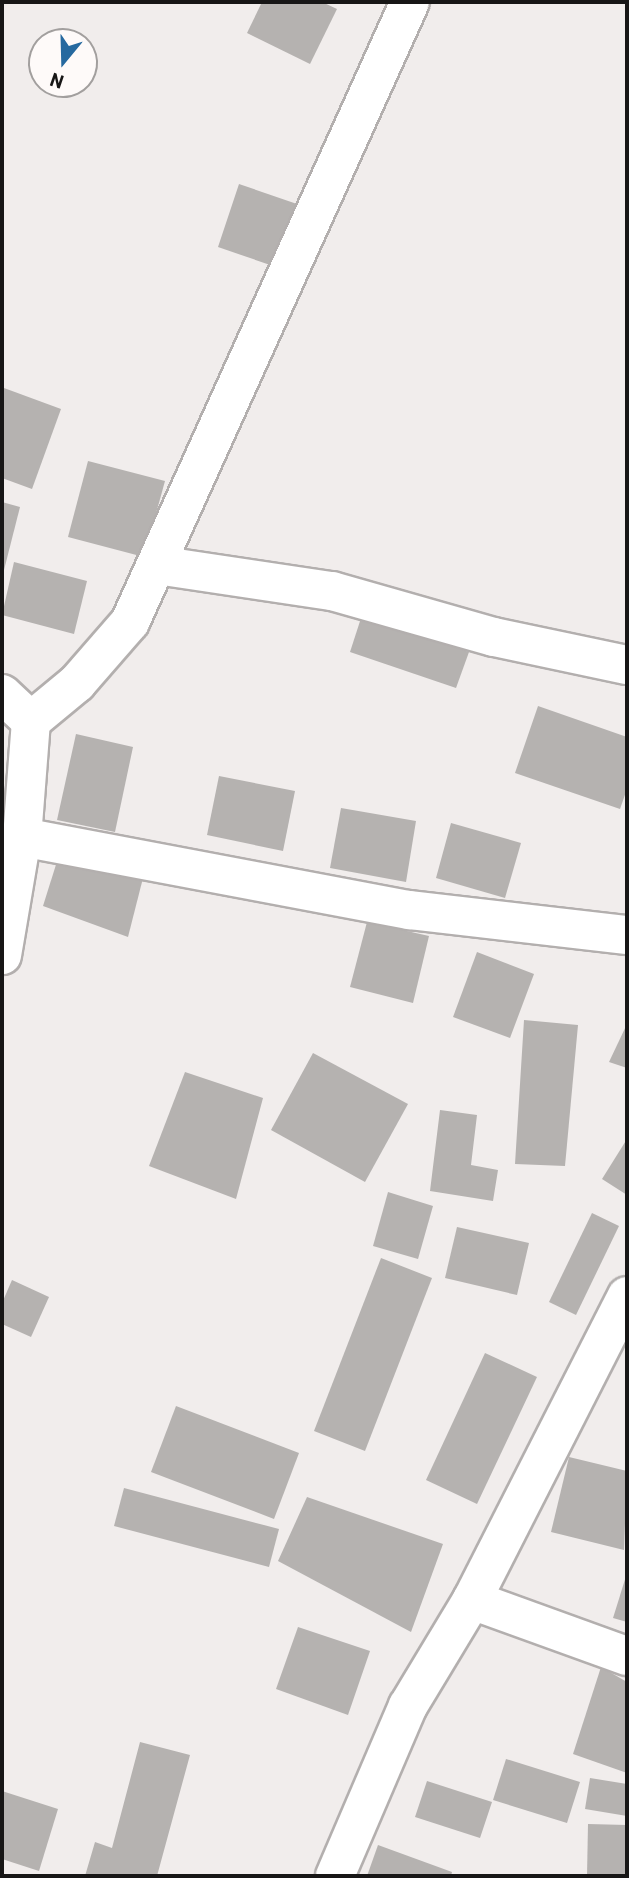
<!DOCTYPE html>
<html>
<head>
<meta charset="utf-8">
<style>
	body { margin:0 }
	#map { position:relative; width:629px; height:1878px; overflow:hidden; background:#f1edec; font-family:Barlow,sans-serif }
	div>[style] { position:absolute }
	.building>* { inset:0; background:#b5b2b0 }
	.roads { filter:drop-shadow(2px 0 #b3afae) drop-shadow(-2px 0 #b3afae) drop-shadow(0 2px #b3afae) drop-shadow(0 -2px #b3afae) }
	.minor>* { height:38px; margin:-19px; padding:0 19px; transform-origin:19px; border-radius:19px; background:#fff }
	span { translate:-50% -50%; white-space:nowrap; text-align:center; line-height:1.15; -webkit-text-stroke:7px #fefaf9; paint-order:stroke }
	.frame { position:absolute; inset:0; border:4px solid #171616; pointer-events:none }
	.north { position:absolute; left:28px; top:28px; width:70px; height:70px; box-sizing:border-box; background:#fefaf9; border:2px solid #a29f9e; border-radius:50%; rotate:199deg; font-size:19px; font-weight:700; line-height:28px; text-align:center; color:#171616 }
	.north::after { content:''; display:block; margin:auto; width:24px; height:32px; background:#26699f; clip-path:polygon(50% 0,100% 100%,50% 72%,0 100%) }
</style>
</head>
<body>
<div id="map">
	<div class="building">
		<div style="clip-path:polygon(262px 2px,322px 2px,337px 9px,310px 64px,247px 33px)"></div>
		<div style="clip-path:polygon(239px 184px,297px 204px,276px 267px,218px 247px)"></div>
		<div style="clip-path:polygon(4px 388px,61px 409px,32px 489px,2px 478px)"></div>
		<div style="clip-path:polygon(88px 461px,165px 481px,144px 557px,68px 537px)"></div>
		<div style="clip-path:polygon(2px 502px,20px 507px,3px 574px,2px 573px)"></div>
		<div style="clip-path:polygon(14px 562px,87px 581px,74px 634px,2px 615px)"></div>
		<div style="clip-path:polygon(362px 615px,469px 652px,456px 688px,350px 652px)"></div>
		<div style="clip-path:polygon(538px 706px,627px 737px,627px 789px,620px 809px,515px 773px)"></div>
		<div style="clip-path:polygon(76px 734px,133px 747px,115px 832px,57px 820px)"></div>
		<div style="clip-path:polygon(219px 776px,295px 791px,283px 851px,207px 835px)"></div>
		<div style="clip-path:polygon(341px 808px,416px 821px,406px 882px,330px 868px)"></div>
		<div style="clip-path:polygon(451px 823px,521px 843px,505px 898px,436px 878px)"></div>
		<div style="clip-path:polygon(59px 855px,143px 878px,128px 937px,43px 906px)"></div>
		<div style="clip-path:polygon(367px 922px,429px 936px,413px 1003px,350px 987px)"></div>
		<div style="clip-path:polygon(477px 952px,534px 974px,510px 1038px,453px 1017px)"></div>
		<div style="clip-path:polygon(524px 1020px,578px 1025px,565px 1166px,515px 1164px)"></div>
		<div style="clip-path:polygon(627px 1024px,627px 1068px,609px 1062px)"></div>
		<div style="clip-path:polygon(313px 1053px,408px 1104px,365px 1182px,271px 1130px)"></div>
		<div style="clip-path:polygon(185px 1072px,263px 1098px,236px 1199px,149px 1166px)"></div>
		<div style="clip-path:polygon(440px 1110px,477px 1115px,471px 1165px,498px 1170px,493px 1201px,430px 1191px)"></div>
		<div style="clip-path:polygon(627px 1139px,627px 1195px,602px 1179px)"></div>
		<div style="clip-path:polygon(388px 1192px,433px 1206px,418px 1259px,373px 1246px)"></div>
		<div style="clip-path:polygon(592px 1213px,619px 1226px,576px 1315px,549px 1302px)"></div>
		<div style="clip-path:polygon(457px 1227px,529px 1243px,517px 1295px,445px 1278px)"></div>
		<div style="clip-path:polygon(381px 1258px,432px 1278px,365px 1451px,314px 1431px)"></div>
		<div style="clip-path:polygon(12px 1280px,49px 1297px,31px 1337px,2px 1324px,2px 1303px)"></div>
		<div style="clip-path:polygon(485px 1353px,537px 1377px,477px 1504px,426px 1480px)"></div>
		<div style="clip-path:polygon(176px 1406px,299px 1453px,274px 1519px,151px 1472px)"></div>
		<div style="clip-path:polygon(569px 1457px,627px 1471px,624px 1550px,551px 1532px)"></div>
		<div style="clip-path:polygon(124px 1488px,279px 1529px,269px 1567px,114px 1526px)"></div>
		<div style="clip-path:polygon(307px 1497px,443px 1544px,411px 1632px,278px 1561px)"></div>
		<div style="clip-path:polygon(627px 1573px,627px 1622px,613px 1618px)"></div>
		<div style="clip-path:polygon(298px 1627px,370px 1651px,348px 1715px,276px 1689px)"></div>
		<div style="clip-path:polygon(601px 1667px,627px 1682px,627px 1773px,573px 1754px)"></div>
		<div style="clip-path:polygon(140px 1742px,190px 1755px,157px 1876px,85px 1876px,95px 1842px,112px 1848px)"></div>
		<div style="clip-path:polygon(506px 1759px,580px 1782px,567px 1823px,493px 1800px)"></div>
		<div style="clip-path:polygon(590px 1778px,627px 1784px,627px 1816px,585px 1809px)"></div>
		<div style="clip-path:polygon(427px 1781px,492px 1802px,480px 1838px,415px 1817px)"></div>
		<div style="clip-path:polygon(2px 1791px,58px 1809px,39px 1871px,2px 1859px)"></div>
		<div style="clip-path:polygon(588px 1824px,627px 1825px,627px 1876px,587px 1876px)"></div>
		<div style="clip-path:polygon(378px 1845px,452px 1872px,451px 1876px,367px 1876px)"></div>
	</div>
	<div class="roads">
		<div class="minor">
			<div style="left:157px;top:565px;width:177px;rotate:8.5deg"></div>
			<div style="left:332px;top:591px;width:168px;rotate:15.9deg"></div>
			<div style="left:494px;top:637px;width:136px;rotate:11.9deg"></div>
			<div style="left:2px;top:694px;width:40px;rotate:43deg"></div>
			<div style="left:31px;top:721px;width:116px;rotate:94.4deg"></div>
			<div style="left:22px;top:837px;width:120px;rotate:99.6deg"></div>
			<div style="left:31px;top:721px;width:60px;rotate:-39.6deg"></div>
			<div style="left:77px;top:683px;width:81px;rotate:-49deg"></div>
			<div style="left:130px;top:622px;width:680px;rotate:-65.7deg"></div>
			<div style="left:22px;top:837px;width:395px;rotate:10.7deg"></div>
			<div style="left:410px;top:910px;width:218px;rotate:6.6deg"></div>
			<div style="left:472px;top:1600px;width:165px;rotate:19.9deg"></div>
			<div style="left:335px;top:1876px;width:185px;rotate:-66.8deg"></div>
			<div style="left:408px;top:1706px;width:124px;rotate:-58.9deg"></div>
			<div style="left:472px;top:1600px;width:341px;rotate:-63deg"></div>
		</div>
	</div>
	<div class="frame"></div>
	<div class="north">N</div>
</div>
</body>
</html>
